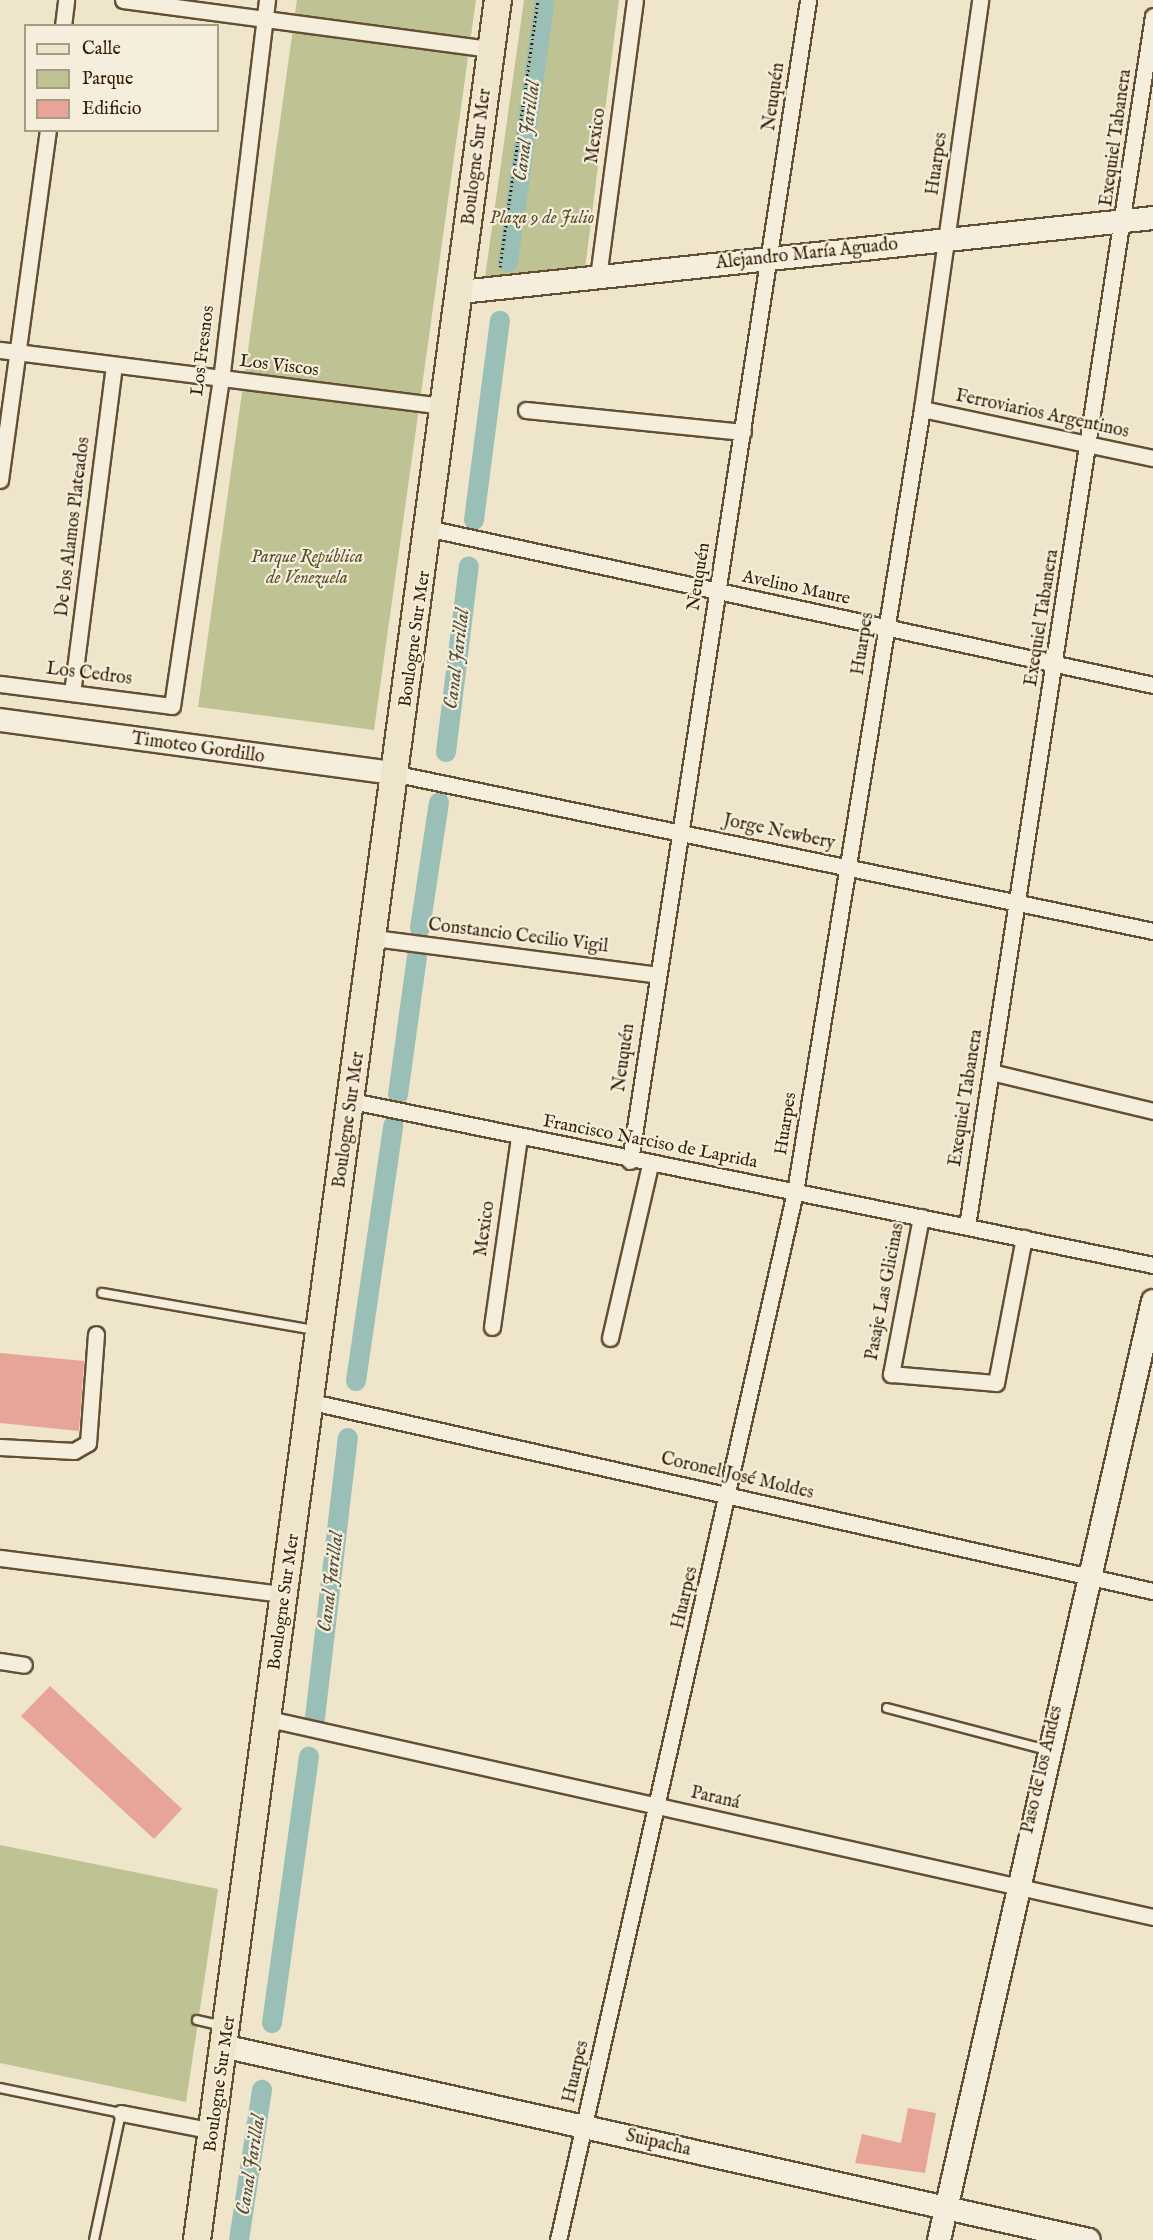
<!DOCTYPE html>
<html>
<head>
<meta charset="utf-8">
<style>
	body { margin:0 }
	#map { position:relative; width:1153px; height:2240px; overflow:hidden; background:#efe5cb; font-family:"IM FELL English",serif }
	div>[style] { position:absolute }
	.green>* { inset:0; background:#bfc393 }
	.canal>* { height:20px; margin:-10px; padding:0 10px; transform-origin:10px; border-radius:10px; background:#9abfb7 }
	.building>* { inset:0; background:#e6a596 }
	.path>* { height:3px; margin-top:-1.5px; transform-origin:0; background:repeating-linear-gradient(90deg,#351d00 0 1.5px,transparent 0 4.5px) }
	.roads { filter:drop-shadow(2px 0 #644f33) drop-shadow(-2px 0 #644f33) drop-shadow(0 2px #644f33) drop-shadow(0 -2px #644f33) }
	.lane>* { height:8px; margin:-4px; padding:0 4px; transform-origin:4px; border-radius:4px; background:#f5eedd }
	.street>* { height:15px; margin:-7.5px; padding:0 7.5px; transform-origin:7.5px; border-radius:7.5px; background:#f5eedd }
	.secondary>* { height:22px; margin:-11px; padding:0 11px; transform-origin:11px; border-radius:11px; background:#f5eedd }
	.primary>* { height:26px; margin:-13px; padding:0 13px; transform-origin:13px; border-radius:13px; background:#efe5cb }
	span { translate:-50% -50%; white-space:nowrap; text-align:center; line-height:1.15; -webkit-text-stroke:4.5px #f5eedd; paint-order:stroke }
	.street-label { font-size:18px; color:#351d00 }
	.park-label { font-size:18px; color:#5e4f2c; font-style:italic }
	.water-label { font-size:20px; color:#534e37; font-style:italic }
	.legend { position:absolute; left:24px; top:24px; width:195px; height:108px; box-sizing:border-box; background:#f5eedd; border:2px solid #a89a85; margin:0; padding:8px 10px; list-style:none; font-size:18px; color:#351d00 }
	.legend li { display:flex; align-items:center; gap:12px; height:30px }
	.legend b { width:30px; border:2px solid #a89a85 }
</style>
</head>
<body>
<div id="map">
	<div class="green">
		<div style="clip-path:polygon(297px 0,476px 0,374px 730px,198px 707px)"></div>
		<div style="clip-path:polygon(524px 0,619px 0,585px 269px,485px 277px)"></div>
		<div style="clip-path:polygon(0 1845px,218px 1889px,186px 2102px,0 2063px)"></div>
	</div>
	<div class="canal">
		<div style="left:508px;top:262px;width:265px;rotate:-82deg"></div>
		<div style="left:474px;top:520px;width:201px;rotate:-82.6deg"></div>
		<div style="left:446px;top:752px;width:187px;rotate:-83deg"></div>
		<div style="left:420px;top:928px;width:127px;rotate:-81.4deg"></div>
		<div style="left:398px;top:1095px;width:140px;rotate:-82.2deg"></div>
		<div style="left:356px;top:1381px;width:258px;rotate:-81.7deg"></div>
		<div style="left:314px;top:1726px;width:290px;rotate:-83.3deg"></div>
		<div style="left:272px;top:2023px;width:269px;rotate:-82.1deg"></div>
		<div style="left:239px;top:2240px;width:152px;rotate:-81.3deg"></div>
	</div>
	<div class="building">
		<div style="clip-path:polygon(0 1353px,84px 1361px,79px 1431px,0 1423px)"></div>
		<div style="clip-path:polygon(50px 1686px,182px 1809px,154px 1839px,21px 1716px)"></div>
		<div style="clip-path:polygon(908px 2108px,936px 2113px,925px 2173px,855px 2163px,862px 2134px,901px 2143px)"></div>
	</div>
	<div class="path">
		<div style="left:500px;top:267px;width:270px;rotate:-81.9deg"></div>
	</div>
	<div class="roads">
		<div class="lane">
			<div style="left:102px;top:1293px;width:215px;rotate:9.9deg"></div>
			<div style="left:887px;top:1708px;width:165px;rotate:14.7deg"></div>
			<div style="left:197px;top:2020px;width:26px;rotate:13deg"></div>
			<div style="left:0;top:2088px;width:124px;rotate:11.7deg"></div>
			<div style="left:121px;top:2113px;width:130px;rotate:102deg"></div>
		</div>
		<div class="street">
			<div style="left:123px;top:0;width:371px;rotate:7.6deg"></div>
			<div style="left:63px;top:26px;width:26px;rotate:-83deg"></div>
			<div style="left:598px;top:277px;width:279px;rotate:-82.4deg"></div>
			<div style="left:0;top:350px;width:450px;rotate:7.2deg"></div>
			<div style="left:922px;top:409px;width:236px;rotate:12deg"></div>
			<div style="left:526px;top:410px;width:218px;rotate:5.8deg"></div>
			<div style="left:0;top:480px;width:353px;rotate:-82.2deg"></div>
			<div style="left:431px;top:529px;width:739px;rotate:12.19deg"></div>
			<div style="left:0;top:684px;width:173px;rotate:7.3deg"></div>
			<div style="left:172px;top:706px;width:330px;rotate:-81.5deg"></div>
			<div style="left:221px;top:380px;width:383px;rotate:-83.1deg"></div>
			<div style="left:72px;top:693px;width:330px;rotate:-82.7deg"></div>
			<div style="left:397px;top:774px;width:772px;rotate:11.73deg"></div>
			<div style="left:374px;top:938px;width:285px;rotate:7.4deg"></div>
			<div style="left:991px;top:1072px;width:167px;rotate:13.5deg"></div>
			<div style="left:352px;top:1101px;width:818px;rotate:11.57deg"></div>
			<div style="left:630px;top:1161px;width:1175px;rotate:-81.28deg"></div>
			<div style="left:921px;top:1217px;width:160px;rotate:100.8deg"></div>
			<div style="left:891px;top:1374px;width:105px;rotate:4.9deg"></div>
			<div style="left:996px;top:1383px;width:148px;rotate:-79.1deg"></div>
			<div style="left:967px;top:1226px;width:1224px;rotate:-81.26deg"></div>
			<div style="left:492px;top:1327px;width:192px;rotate:-81.9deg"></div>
			<div style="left:610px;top:1338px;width:178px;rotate:-77deg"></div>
			<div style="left:312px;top:1402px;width:862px;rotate:12.67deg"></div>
			<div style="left:0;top:1447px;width:74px;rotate:3.1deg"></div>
			<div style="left:74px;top:1451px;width:16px;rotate:-30deg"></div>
			<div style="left:88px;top:1443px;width:109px;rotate:-85.8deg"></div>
			<div style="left:0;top:1558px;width:289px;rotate:7.3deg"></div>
			<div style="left:0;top:1661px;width:24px;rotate:9deg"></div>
			<div style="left:269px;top:1719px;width:906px;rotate:12.62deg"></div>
			<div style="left:121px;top:2113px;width:95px;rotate:11deg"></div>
			<div style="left:558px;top:2240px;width:1074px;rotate:-77.26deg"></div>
			<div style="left:795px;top:1192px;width:793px;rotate:-80.79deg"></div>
			<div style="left:922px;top:409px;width:413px;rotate:-81.9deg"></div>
		</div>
		<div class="secondary">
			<div style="left:461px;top:292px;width:696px;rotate:-6.1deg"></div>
			<div style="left:0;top:720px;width:401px;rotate:7.7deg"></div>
			<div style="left:227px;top:2047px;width:883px;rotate:12.62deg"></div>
			<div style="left:939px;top:2240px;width:963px;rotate:-77.16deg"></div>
		</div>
		<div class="primary">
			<div style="left:197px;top:2240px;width:2260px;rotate:-82.35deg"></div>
		</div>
	</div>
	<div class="street-label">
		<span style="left:775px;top:97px;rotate:-82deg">Neuquén</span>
		<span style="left:597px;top:136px;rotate:-82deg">Mexico</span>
		<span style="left:1117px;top:138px;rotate:-82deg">Exequiel Tabanera</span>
		<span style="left:478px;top:157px;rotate:-83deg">Boulogne Sur Mer</span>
		<span style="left:938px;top:164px;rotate:-82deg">Huarpes</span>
		<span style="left:807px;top:255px;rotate:-6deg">Alejandro María Aguado</span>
		<span style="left:204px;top:351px;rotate:-83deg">Los Fresnos</span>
		<span style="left:279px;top:367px;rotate:7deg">Los Viscos</span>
		<span style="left:1042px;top:415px;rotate:12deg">Ferroviarios Argentinos</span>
		<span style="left:74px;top:527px;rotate:-83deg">De los Alamos Plateados</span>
		<span style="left:700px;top:577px;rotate:-81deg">Neuquén</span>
		<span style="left:796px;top:589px;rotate:12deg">Avelino Maure</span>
		<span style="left:1043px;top:618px;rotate:-81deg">Exequiel Tabanera</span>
		<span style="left:416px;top:639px;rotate:-82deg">Boulogne Sur Mer</span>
		<span style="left:864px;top:644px;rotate:-81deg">Huarpes</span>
		<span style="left:89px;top:675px;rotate:7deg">Los Cedros</span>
		<span style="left:198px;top:749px;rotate:8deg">Timoteo Gordillo</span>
		<span style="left:779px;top:833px;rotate:12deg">Jorge Newbery</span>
		<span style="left:518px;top:937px;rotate:7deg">Constancio Cecilio Vigil</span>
		<span style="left:625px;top:1058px;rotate:-82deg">Neuquén</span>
		<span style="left:967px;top:1098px;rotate:-81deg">Exequiel Tabanera</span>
		<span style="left:350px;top:1120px;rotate:-82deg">Boulogne Sur Mer</span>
		<span style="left:787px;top:1124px;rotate:-81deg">Huarpes</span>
		<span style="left:650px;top:1143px;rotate:11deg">Francisco Narciso de Laprida</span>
		<span style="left:486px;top:1229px;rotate:-82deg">Mexico</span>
		<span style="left:886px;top:1292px;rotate:-79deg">Pasaje Las Glicinas</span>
		<span style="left:737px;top:1477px;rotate:13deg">Coronel José Moldes</span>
		<span style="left:686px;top:1598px;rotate:-77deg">Huarpes</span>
		<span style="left:285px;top:1602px;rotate:-82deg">Boulogne Sur Mer</span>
		<span style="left:1043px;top:1770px;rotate:-77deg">Paso de los Andes</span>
		<span style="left:715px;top:1799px;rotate:13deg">Paraná</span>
		<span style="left:577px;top:2072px;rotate:-77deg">Huarpes</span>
		<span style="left:221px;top:2084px;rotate:-82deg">Boulogne Sur Mer</span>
		<span style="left:658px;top:2144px;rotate:13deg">Suipacha</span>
	</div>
	<div class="park-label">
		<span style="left:542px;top:219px">Plaza 9 de Julio</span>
		<span style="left:307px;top:569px">Parque República<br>de Venezuela</span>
	</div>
	<div class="water-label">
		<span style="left:527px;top:131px;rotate:-82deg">Canal Jarillal</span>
		<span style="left:457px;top:659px;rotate:-83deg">Canal Jarillal</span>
		<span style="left:331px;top:1582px;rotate:-83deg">Canal Jarillal</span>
		<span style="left:251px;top:2165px;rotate:-81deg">Canal Jarillal</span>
	</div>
	<ul class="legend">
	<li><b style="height:8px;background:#efe5cb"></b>Calle</li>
	<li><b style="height:16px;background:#bfc393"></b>Parque</li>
	<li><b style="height:16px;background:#e6a596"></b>Edificio</li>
	</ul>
</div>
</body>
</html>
